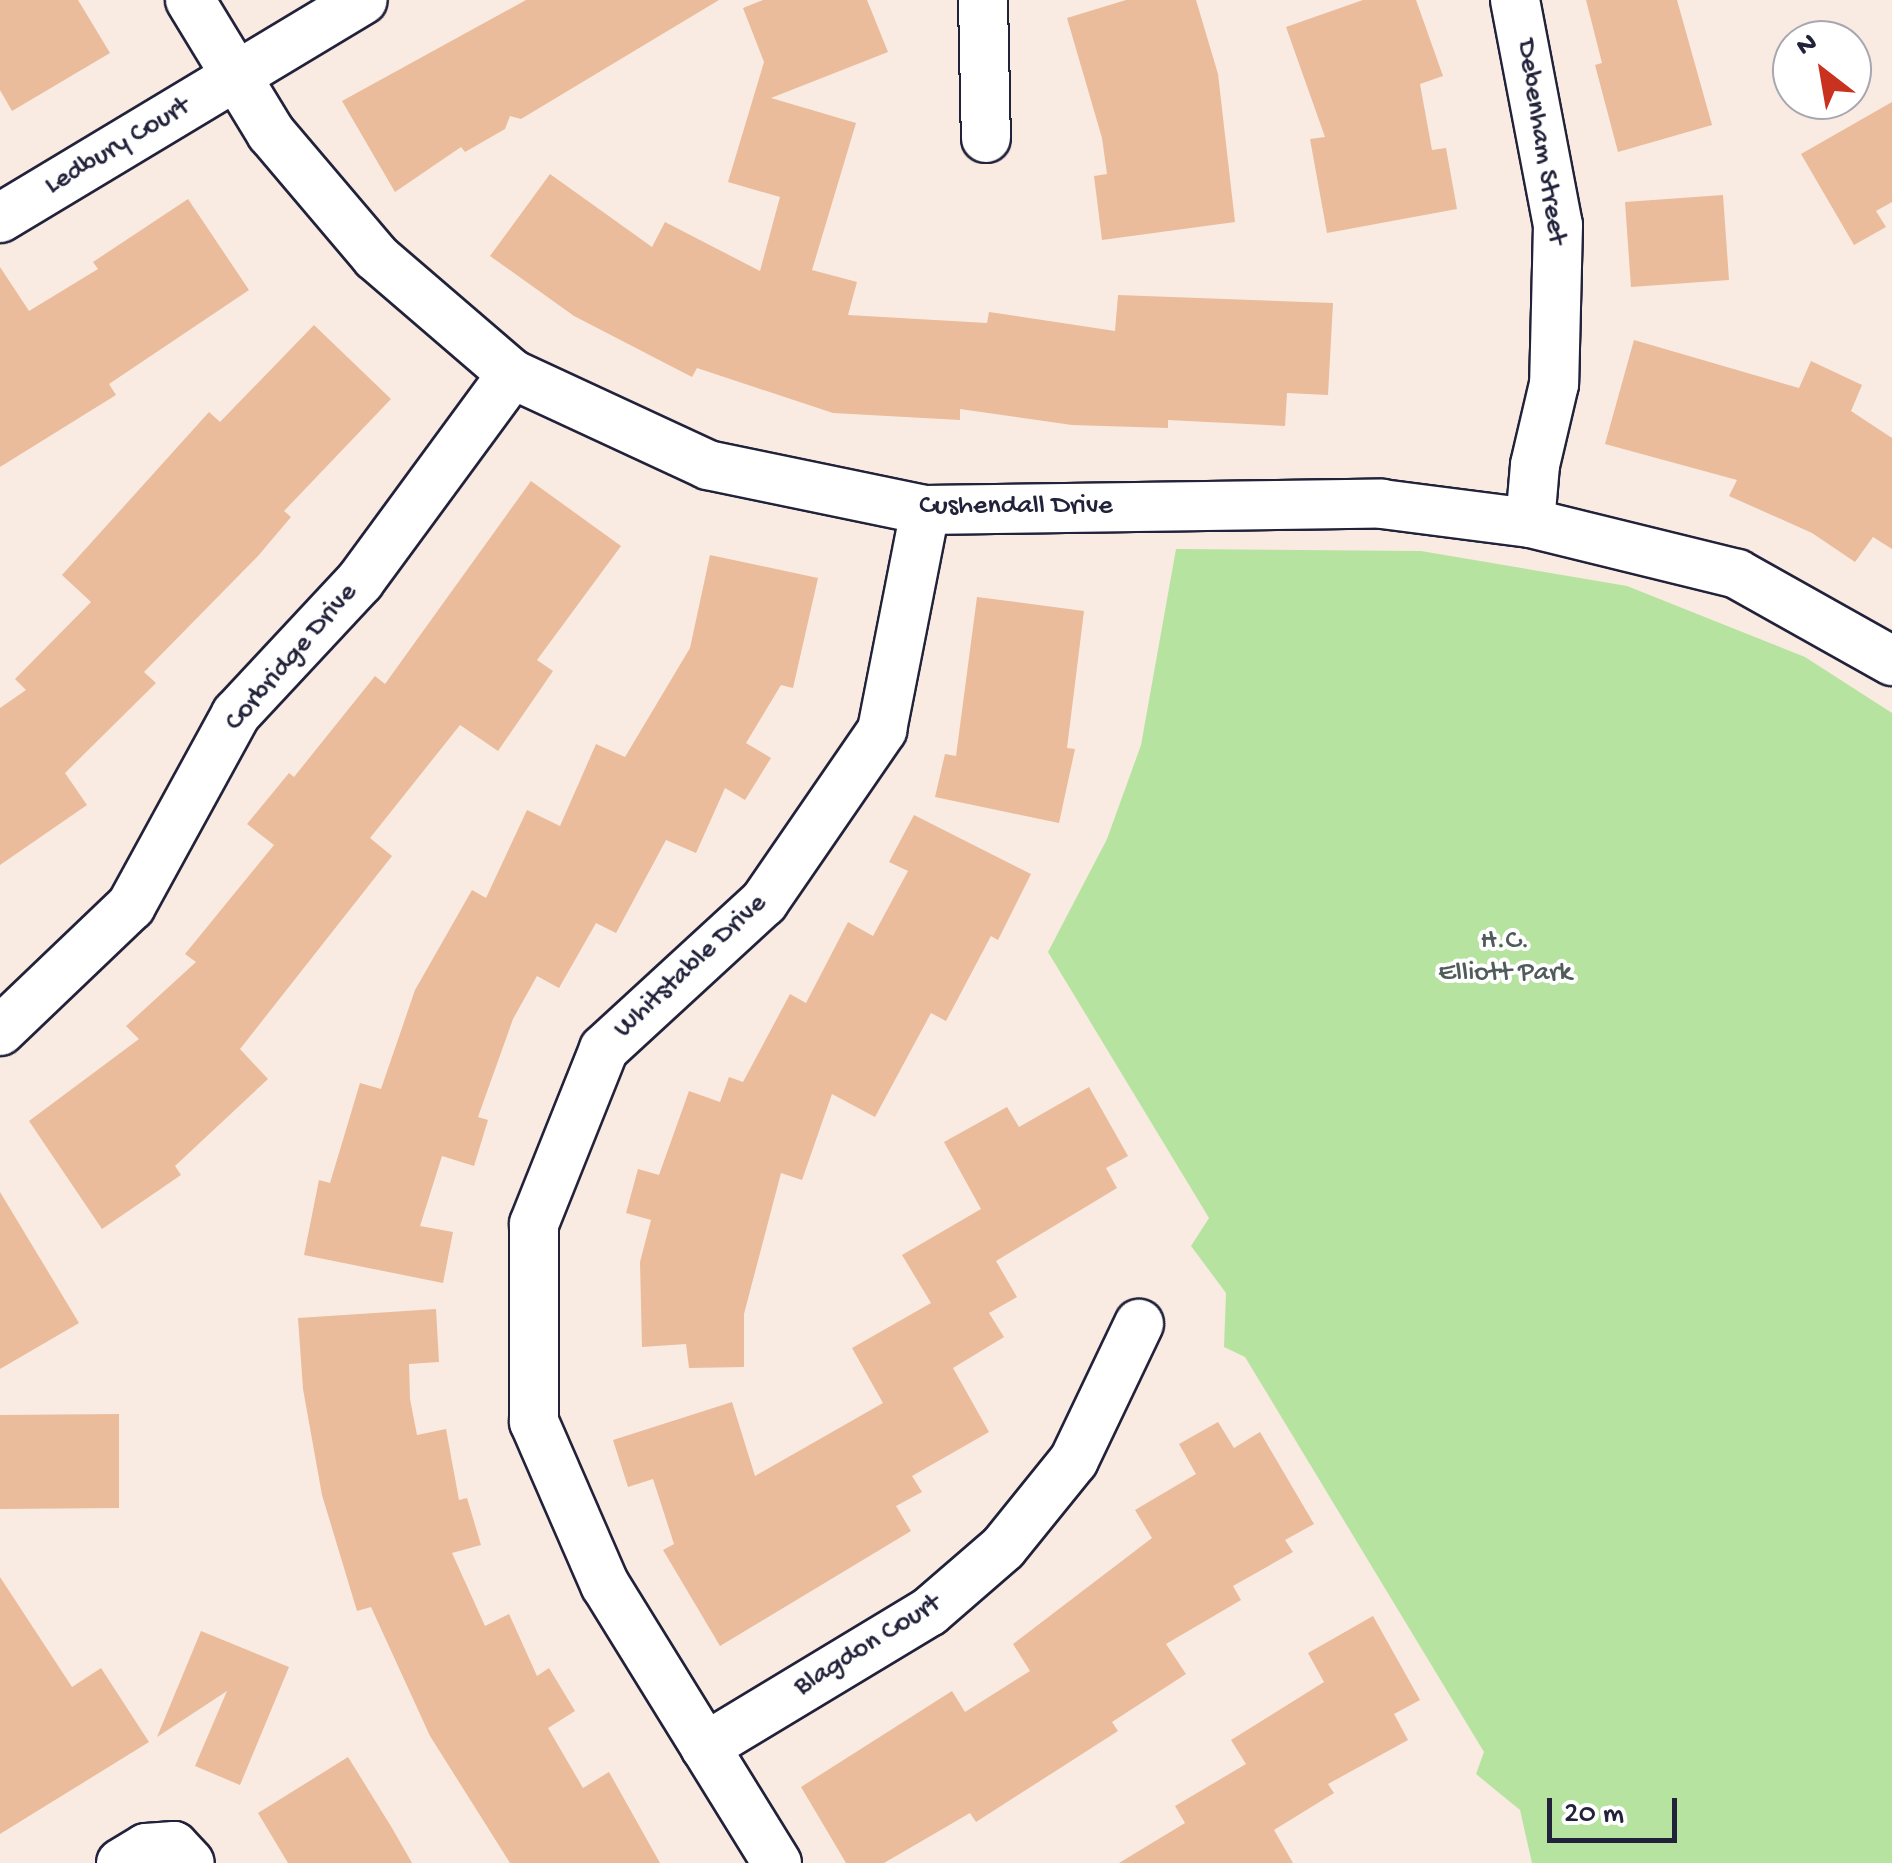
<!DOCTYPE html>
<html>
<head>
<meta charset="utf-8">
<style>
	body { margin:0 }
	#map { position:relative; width:1892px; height:1863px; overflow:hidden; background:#f9ebe1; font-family:"Gochi Hand",sans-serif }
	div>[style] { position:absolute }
	.green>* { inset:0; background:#b7e3a1 }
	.building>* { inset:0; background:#eabc9b }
	.roads { filter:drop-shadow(2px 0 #22223b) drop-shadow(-2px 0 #22223b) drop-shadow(0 2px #22223b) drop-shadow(0 -2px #22223b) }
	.minor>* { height:48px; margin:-24px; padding:0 24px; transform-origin:24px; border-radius:24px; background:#fff }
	span { translate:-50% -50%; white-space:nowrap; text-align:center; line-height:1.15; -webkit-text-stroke:8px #fff; paint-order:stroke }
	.street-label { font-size:28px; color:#22223b }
	.park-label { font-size:28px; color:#4f5c5a }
	.north { position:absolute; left:1772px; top:20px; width:100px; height:100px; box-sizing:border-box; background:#fff; border:2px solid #a7a7b1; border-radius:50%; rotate:329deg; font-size:28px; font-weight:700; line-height:40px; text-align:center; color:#22223b }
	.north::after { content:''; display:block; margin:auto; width:35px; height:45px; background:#c8321e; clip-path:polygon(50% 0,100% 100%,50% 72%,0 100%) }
	.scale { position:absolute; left:1547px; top:1798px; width:130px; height:45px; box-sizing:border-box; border:5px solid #22223b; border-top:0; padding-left:12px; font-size:30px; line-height:35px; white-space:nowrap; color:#22223b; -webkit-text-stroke:8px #fff; paint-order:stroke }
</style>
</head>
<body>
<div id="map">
	<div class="green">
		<div style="clip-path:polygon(1176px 549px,1421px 551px,1627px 586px,1805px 657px,1892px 713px,1892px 1863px,1532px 1863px,1520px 1810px,1476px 1774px,1484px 1752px,1245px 1357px,1224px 1347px,1226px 1293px,1191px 1246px,1209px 1218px,1048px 952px,1107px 839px,1141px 745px)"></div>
	</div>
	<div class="building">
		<div style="clip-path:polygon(0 0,78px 0,110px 53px,12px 111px,0 90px)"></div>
		<div style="clip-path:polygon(526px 0,719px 0,521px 119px,510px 116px,505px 129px,465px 152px,461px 147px,395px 192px,342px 101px)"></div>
		<div style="clip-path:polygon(763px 0,867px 0,888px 52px,771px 98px,856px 123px,812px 270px,857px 282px,848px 315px,987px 323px,989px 312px,1115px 331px,1118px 295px,1333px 303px,1328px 395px,1287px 393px,1285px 426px,1168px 420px,1168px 428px,1072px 425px,960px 409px,960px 420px,833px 413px,697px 368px,692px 377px,574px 316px,490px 256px,550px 174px,652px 247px,665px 222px,760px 271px,780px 197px,728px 182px,764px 62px,743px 8px)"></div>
		<div style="clip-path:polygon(1126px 0,1196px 0,1218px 74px,1235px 222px,1102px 240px,1094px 176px,1107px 174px,1102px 138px,1067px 18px)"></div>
		<div style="clip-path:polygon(1363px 0,1416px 0,1443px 76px,1420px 84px,1432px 150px,1446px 148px,1457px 209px,1327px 233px,1310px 139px,1325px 137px,1286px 27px)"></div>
		<div style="clip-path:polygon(1586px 0,1677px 0,1712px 125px,1618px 152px,1595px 65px,1602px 63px)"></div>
		<div style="clip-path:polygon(1892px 102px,1892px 202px,1876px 211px,1886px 227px,1854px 245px,1801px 154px)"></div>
		<div style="clip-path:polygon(1723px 195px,1729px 280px,1631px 287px,1625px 202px)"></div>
		<div style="clip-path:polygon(188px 199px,249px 290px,109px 384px,116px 395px,0 467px,0 267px,29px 311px,98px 269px,93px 262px)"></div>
		<div style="clip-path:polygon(314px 325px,391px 399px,284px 511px,291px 517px,258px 556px,144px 672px,156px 683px,65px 773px,87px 805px,0 865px,0 708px,26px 690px,15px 679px,91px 602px,62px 575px,209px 412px,220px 422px)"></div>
		<div style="clip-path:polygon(1634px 340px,1799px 388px,1811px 361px,1862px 385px,1851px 411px,1892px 438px,1892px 549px,1873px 537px,1855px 562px,1812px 533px,1729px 496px,1737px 480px,1605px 444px)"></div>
		<div style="clip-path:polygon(531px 481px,621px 546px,537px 660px,553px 671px,498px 751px,460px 725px,370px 838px,392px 856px,240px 1049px,268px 1079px,175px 1166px,181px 1175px,102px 1229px,29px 1121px,139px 1039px,126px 1026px,196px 962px,185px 954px,274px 845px,247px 824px,289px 773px,294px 777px,375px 676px,385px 684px)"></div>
		<div style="clip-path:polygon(710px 555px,818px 578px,793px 688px,781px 685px,746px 743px,771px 758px,745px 800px,725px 788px,696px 853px,666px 840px,616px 933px,596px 923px,559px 988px,537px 976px,513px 1019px,478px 1117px,488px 1120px,474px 1166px,442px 1156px,420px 1226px,453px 1232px,443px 1283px,304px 1255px,319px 1180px,330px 1183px,360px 1083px,381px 1089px,415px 990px,472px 890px,486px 898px,527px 810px,560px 826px,596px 744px,625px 757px,690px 648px)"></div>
		<div style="clip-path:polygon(977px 597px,1084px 611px,1067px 748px,1075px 749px,1059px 823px,935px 797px,945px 754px,956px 756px)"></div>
		<div style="clip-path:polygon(914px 815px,1031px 874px,998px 940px,991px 936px,946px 1021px,931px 1013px,875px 1117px,832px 1094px,802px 1180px,781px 1173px,744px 1314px,744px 1367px,689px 1368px,686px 1344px,642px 1347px,640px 1262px,651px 1220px,626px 1213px,638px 1169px,659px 1175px,689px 1091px,720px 1102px,729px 1077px,743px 1082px,790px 994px,806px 1003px,848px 922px,873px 936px,908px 871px,889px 862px)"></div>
		<div style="clip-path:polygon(1089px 1087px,1128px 1156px,1106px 1168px,1117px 1188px,996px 1261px,1017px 1297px,989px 1313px,1004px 1337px,953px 1368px,989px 1432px,912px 1476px,922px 1492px,896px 1506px,911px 1531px,720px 1646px,663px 1550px,674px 1544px,653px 1479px,628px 1487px,613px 1440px,732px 1402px,755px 1476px,883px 1403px,852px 1348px,931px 1303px,902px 1255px,981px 1209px,944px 1142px,1007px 1107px,1019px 1127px)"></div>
		<div style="clip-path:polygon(0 1192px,79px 1323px,0 1369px)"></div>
		<div style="clip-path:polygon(436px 1309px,439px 1362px,409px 1364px,410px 1399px,417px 1435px,446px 1429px,459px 1500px,467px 1498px,481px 1545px,452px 1553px,485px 1626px,509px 1614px,537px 1676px,549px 1668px,575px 1711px,548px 1728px,583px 1788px,609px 1772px,660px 1863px,510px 1863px,430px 1736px,371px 1607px,357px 1611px,322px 1495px,303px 1389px,298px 1318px)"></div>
		<div style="clip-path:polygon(119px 1414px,119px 1508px,0 1509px,0 1415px)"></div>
		<div style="clip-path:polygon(1218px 1422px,1234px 1448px,1260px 1432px,1314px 1524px,1285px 1540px,1293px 1552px,1233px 1586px,1241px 1600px,1166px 1644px,1186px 1674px,1112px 1722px,1118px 1731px,976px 1822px,970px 1813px,884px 1863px,846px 1863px,801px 1787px,952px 1691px,965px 1712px,1030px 1671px,1013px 1644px,1152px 1538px,1135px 1510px,1196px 1474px,1179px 1444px)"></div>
		<div style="clip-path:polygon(0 1577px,72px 1687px,101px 1668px,149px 1742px,0 1834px)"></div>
		<div style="clip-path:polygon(1373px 1616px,1420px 1700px,1394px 1714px,1408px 1740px,1328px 1784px,1334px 1793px,1274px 1830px,1293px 1863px,1119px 1863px,1185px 1823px,1175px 1806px,1246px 1764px,1231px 1740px,1324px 1682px,1308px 1653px)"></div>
		<div style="clip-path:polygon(201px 1631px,289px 1667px,240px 1785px,195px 1766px,227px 1691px,157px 1737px)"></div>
		<div style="clip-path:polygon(348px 1757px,392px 1828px,412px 1863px,288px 1863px,258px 1813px)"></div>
	</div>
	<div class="roads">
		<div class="minor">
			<div style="left:190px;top:0;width:156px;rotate:58.7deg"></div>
			<div style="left:271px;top:133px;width:162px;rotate:49.7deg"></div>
			<div style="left:376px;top:257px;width:179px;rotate:40.7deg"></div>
			<div style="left:512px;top:374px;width:216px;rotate:24.9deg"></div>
			<div style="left:708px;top:465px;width:222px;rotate:11.7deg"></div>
			<div style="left:925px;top:510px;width:457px;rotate:-0.8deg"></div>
			<div style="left:1382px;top:504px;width:149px;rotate:7.3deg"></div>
			<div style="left:1530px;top:523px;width:213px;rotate:13.8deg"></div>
			<div style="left:1737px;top:574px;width:178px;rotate:29.3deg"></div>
			<div style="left:983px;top:0;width:138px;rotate:88.8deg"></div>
			<div style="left:1515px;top:0;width:229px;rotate:79.2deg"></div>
			<div style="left:1558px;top:225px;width:159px;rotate:91.4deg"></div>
			<div style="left:1554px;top:384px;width:83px;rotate:103.2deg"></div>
			<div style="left:1535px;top:465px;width:58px;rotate:94.9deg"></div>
			<div style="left:0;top:218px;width:423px;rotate:-31deg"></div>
			<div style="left:0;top:1031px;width:181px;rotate:-43.7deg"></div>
			<div style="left:131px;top:906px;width:219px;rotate:-61.3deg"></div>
			<div style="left:236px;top:714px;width:182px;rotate:-47deg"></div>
			<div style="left:360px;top:581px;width:257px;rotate:-53.7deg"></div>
			<div style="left:705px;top:1747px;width:262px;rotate:-31.1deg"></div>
			<div style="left:929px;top:1612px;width:98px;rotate:-40.9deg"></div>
			<div style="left:1003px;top:1548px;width:113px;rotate:-51.1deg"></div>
			<div style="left:1074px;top:1460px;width:151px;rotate:-64.5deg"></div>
			<div style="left:121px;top:1863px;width:29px;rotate:-31deg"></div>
			<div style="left:146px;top:1848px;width:28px;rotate:-4deg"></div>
			<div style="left:174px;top:1846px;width:23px;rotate:47deg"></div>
			<div style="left:777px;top:1863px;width:327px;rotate:-121.7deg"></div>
			<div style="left:605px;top:1585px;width:178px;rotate:-113.5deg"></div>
			<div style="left:534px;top:1422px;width:198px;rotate:-90deg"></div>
			<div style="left:534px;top:1224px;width:188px;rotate:-68.2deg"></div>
			<div style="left:604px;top:1049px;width:217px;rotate:-42.6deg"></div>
			<div style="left:764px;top:902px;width:209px;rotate:-55.5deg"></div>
			<div style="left:882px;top:730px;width:224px;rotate:-78.9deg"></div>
		</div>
	</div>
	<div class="street-label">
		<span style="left:1540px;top:142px;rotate:81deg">Debenham Street</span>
		<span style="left:118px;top:147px;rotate:-31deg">Ledbury Court</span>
		<span style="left:1016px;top:507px">Cushendall Drive</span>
		<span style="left:292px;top:658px;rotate:-49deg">Corbridge Drive</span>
		<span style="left:691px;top:967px;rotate:-43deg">Whitstable Drive</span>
		<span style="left:868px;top:1646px;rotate:-32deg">Blagdon Court</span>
	</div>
	<div class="park-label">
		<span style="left:1505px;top:958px">H.C.<br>Elliott Park</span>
	</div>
	<div class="north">N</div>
	<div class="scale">20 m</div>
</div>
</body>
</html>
